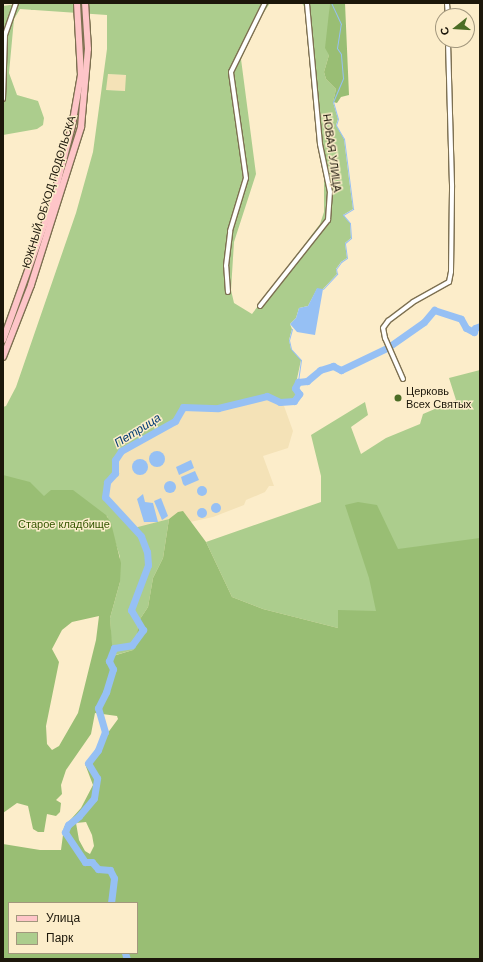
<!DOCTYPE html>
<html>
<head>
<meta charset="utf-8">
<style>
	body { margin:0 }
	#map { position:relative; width:483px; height:962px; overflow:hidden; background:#fcedca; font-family:Arial,sans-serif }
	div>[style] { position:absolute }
	.built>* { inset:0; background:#f4e2b7 }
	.green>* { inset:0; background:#accd8d }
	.forest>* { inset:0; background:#99be74 }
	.water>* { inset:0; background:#96c0f4 }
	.round { border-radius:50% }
	.stream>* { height:1px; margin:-0.5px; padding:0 0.5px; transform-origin:0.5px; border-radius:0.5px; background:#96c0f4 }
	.river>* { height:7px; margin:-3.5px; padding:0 3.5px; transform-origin:3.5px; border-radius:3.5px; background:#96c0f4 }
	.roads { filter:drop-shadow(1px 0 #7d7051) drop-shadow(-1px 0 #7d7051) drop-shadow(0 1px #7d7051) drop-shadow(0 -1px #7d7051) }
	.minor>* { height:4px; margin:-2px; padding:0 2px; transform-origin:2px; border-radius:2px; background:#fff }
	.primary>* { height:6px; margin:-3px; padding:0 3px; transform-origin:3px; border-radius:3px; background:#fec5c8 }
	.dots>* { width:11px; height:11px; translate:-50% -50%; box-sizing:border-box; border:2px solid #fcedca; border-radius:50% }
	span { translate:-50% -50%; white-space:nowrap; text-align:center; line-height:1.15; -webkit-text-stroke:3px #fcedca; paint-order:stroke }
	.street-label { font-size:11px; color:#1c170a }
	.poi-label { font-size:11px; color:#1c170a }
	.left { translate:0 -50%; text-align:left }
	.park-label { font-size:11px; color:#355602 }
	.water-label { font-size:12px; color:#023b73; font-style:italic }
	.frame { position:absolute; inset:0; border:4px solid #1c170a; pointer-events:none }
	.legend { position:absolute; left:8px; top:902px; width:130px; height:52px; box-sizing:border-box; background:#fcedca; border:1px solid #a2977d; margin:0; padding:5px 7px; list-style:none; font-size:12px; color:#1c170a }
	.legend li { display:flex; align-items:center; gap:8px; height:20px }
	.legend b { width:20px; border:1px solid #a2977d }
	.north { position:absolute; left:435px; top:8px; width:40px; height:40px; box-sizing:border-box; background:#fcedca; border:1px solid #a2977d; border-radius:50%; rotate:253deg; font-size:11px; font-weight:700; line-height:16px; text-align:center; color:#1c170a }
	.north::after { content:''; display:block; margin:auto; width:14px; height:18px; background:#4b6d25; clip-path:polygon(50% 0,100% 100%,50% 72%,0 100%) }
</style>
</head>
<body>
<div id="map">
	<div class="built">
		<div style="clip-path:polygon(107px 74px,126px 75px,126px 91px,105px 90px)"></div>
		<div style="clip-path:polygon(267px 396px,284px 406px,293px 431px,288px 448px,263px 456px,274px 486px,269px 486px,265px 492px,246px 500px,244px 505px,213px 517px,190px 522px,183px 512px,169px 519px,134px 529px,105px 497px,107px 482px,115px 473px,115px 460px,121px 451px,175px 421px,183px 407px,218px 408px)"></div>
	</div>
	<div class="green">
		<div style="clip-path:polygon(evenodd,23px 3px,270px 3px,257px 23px,241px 59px,256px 174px,234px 242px,231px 290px,234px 303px,252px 314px,320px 224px,324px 212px,324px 169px,317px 139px,307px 12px,302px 3px,330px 3px,329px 55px,324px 72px,326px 79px,336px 89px,333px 102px,338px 119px,336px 125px,344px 139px,349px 179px,353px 209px,343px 215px,350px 223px,351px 238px,345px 243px,347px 258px,341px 262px,336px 269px,337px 274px,323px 289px,317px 289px,308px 306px,299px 308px,296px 318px,290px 324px,292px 329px,289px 340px,291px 349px,301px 360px,295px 388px,299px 394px,294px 401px,280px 402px,267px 396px,218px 408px,183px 407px,175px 421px,121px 451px,115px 460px,115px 473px,107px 482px,105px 497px,115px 509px,134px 528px,169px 519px,163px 558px,153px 578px,148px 607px,138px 622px,136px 645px,133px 650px,112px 656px,110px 618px,120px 582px,120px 557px,107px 516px,3px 546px,3px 407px,6px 406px,16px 387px,76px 213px,93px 152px,107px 49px,107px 15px,20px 9px,14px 19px,9px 73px,17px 95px,38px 101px,44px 118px,43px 125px,37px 129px,3px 135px,3px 6px,23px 3px,108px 74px,126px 75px,125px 91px,106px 90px,108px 74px)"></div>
		<div style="clip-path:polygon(480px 370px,480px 645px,338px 628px,263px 609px,232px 597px,206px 542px,321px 502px,321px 476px,311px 435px,365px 402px,368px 415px,351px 427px,361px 454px,386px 438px,420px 424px,423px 414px,456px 400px,449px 378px)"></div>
	</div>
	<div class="forest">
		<div style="clip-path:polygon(330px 3px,345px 3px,349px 95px,341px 97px,337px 103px,333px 102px,336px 89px,326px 79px,324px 72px,329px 55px,325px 48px)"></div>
		<div style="clip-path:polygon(evenodd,3px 475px,30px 482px,44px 496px,51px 490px,73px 490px,106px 515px,111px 523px,121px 563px,120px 582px,110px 618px,113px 656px,133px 650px,136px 645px,138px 622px,148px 607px,153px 578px,163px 558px,169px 519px,178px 512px,183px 511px,206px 542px,232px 597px,263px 609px,338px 628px,338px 610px,376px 611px,369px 578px,345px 505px,358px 502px,377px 505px,398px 549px,480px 538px,480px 959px,3px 959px,3px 844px,40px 850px,61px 850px,64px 827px,81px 808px,93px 785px,85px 764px,118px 719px,117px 716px,95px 713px,91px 734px,66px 770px,61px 785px,62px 794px,56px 800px,61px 803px,60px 812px,56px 816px,47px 814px,44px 832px,38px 832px,33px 829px,28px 806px,17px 803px,3px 813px,3px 475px,99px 616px,96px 640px,78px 713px,59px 746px,52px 750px,47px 744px,46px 726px,59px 662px,52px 649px,62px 630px,72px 622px,99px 616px,3px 475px,86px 822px,92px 835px,94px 846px,90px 854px,85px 851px,79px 840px,76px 823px,86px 822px,3px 475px,9px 903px,137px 903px,137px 953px,9px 953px,9px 903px)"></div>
	</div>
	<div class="water">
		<div style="clip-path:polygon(317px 288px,323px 289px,315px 335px,297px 332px,290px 324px,296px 318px,299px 308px,308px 306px)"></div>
		<div class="round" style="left:149px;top:451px;width:16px;height:16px"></div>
		<div class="round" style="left:132px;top:459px;width:16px;height:16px"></div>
		<div style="clip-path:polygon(191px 460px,194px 468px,179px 475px,176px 467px)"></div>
		<div style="clip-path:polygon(195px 471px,199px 480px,185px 486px,183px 484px,181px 477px)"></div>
		<div class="round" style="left:164px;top:481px;width:12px;height:12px"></div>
		<div class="round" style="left:197px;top:486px;width:10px;height:10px"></div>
		<div style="clip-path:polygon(143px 494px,145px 502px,153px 503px,158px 522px,144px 522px,137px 499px)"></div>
		<div style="clip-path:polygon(161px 498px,168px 516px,162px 520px,154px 501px)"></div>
		<div class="round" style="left:211px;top:503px;width:10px;height:10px"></div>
		<div class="round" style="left:197px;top:508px;width:10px;height:10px"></div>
	</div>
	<div class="stream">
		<div style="left:323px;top:289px;width:21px;rotate:-47deg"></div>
		<div style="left:337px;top:274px;width:5px;rotate:-101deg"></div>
		<div style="left:336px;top:269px;width:9px;rotate:-54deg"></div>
		<div style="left:341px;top:262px;width:7px;rotate:-34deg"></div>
		<div style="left:347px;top:258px;width:15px;rotate:-98deg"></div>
		<div style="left:345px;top:243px;width:8px;rotate:-40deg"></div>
		<div style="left:351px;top:238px;width:15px;rotate:-94deg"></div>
		<div style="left:350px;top:223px;width:11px;rotate:-131deg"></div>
		<div style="left:343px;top:215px;width:12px;rotate:-31deg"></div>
		<div style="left:353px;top:209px;width:71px;rotate:-97.3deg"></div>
		<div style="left:344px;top:139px;width:16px;rotate:-120deg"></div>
		<div style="left:336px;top:125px;width:6px;rotate:-72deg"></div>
		<div style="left:338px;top:119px;width:18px;rotate:-106deg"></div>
		<div style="left:333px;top:102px;width:26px;rotate:-67deg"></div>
		<div style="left:343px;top:78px;width:24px;rotate:-95deg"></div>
		<div style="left:341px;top:54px;width:7px;rotate:-124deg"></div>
		<div style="left:337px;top:48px;width:24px;rotate:-81deg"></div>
		<div style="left:341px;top:24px;width:23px;rotate:-115deg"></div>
		<div style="left:292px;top:329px;width:11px;rotate:105deg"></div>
		<div style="left:289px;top:340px;width:9px;rotate:77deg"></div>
		<div style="left:291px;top:349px;width:15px;rotate:48deg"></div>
		<div style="left:301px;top:360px;width:22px;rotate:98deg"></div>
	</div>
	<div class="river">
		<div style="left:111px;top:903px;width:25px;rotate:-83deg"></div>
		<div style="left:114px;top:878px;width:9px;rotate:-117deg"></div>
		<div style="left:110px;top:870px;width:12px;rotate:-175deg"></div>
		<div style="left:98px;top:869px;width:9px;rotate:-131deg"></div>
		<div style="left:92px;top:862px;width:7px;rotate:180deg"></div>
		<div style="left:85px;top:862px;width:36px;rotate:-124deg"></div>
		<div style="left:65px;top:832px;width:8px;rotate:-67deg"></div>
		<div style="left:68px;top:825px;width:14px;rotate:-39deg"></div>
		<div style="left:79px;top:816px;width:23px;rotate:-50deg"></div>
		<div style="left:94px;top:798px;width:20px;rotate:-81deg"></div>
		<div style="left:97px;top:778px;width:17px;rotate:-121deg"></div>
		<div style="left:88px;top:763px;width:16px;rotate:-52deg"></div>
		<div style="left:98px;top:750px;width:19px;rotate:-69deg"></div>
		<div style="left:105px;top:732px;width:25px;rotate:-106deg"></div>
		<div style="left:98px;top:708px;width:18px;rotate:-63deg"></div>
		<div style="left:106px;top:692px;width:24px;rotate:-73deg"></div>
		<div style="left:113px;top:669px;width:9px;rotate:-117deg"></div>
		<div style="left:109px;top:661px;width:14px;rotate:-69deg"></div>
		<div style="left:114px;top:648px;width:18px;rotate:-9deg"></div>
		<div style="left:132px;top:645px;width:19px;rotate:-54deg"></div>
		<div style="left:143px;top:630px;width:23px;rotate:-121deg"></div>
		<div style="left:131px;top:610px;width:48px;rotate:-69.3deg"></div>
		<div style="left:148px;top:565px;width:13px;rotate:-94deg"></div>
		<div style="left:147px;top:552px;width:17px;rotate:-111deg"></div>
		<div style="left:141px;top:536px;width:53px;rotate:-132.7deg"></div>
		<div style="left:105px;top:497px;width:15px;rotate:-82deg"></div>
		<div style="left:107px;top:482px;width:12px;rotate:-48deg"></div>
		<div style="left:115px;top:473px;width:13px;rotate:-90deg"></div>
		<div style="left:115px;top:460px;width:11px;rotate:-56deg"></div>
		<div style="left:121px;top:451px;width:62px;rotate:-29.1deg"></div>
		<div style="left:175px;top:421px;width:16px;rotate:-60deg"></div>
		<div style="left:183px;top:407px;width:35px;rotate:2deg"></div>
		<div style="left:218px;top:408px;width:50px;rotate:-13.8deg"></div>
		<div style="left:267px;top:396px;width:14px;rotate:25deg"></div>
		<div style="left:280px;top:402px;width:14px;rotate:-4deg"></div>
		<div style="left:294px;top:401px;width:9px;rotate:-54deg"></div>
		<div style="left:299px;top:394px;width:7px;rotate:-124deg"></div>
		<div style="left:295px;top:388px;width:7px;rotate:-63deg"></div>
		<div style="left:298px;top:382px;width:9px;rotate:-6deg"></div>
		<div style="left:307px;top:381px;width:17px;rotate:-40deg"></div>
		<div style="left:320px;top:370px;width:14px;rotate:-17deg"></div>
		<div style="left:333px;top:366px;width:9px;rotate:27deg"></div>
		<div style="left:341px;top:370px;width:51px;rotate:-25.6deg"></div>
		<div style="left:387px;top:348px;width:45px;rotate:-35.1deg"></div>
		<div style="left:424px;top:322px;width:16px;rotate:-50deg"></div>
		<div style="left:434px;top:310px;width:28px;rotate:18deg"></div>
		<div style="left:461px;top:319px;width:10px;rotate:61deg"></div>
		<div style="left:466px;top:328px;width:9px;rotate:27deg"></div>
		<div style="left:474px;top:332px;width:4px;rotate:-76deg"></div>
		<div style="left:475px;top:328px;width:5px;rotate:-22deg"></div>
		<div style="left:125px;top:953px;width:6px;rotate:72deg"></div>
	</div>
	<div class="roads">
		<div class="minor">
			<div style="left:447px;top:3px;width:13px;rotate:86deg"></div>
			<div style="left:3px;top:99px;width:64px;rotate:-88.2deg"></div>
			<div style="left:5px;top:35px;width:34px;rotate:-71deg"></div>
			<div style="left:228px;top:292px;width:26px;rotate:-94deg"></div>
			<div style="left:226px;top:266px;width:35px;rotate:-83deg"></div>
			<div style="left:230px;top:231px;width:55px;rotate:-73.2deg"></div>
			<div style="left:246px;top:178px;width:107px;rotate:-98.1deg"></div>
			<div style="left:231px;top:72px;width:77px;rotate:-63.8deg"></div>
			<div style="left:260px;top:306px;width:110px;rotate:-51.7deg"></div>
			<div style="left:328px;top:220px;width:28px;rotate:-86deg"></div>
			<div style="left:330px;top:192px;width:49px;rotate:-101.8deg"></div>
			<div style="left:320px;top:144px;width:142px;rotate:-95.3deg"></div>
			<div style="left:403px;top:379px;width:45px;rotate:-113.7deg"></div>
			<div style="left:385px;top:338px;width:10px;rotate:-101deg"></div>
			<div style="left:383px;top:328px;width:9px;rotate:-54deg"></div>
			<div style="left:388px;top:321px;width:31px;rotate:-37deg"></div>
			<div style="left:413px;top:302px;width:41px;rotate:-29.1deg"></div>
			<div style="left:449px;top:282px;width:10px;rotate:-79deg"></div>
			<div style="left:451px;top:272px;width:87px;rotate:-89.3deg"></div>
			<div style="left:452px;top:185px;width:145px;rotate:-91.6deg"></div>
		</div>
		<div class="primary">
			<div style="left:3px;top:340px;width:149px;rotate:-70.3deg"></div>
			<div style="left:53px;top:200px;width:76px;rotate:-75.6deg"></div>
			<div style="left:72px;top:126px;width:52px;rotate:-80deg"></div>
			<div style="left:81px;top:75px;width:72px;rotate:-93.2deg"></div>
			<div style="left:3px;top:357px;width:77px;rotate:-68.7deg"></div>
			<div style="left:31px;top:285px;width:166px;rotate:-72.4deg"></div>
			<div style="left:81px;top:127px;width:78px;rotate:-84.9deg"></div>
			<div style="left:88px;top:49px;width:46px;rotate:-93.7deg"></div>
		</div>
	</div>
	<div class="dots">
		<div style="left:398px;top:398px;background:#4b6d25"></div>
	</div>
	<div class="street-label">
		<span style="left:332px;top:153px;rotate:82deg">НОВАЯ УЛИЦА</span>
		<span style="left:49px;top:192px;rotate:-73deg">ЮЖНЫЙ ОБХОД ПОДОЛЬСКА</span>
	</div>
	<div class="poi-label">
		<span class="left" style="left:406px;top:398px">Церковь<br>Всех Святых</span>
	</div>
	<div class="park-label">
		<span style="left:64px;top:524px">Старое кладбище</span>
	</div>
	<div class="water-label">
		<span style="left:138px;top:431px;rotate:-32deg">Петрица</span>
	</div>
	<div class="frame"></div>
	<ul class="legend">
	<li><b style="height:5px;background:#fec5c8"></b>Улица</li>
	<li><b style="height:11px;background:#accd8d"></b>Парк</li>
	</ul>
	<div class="north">С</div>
</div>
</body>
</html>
